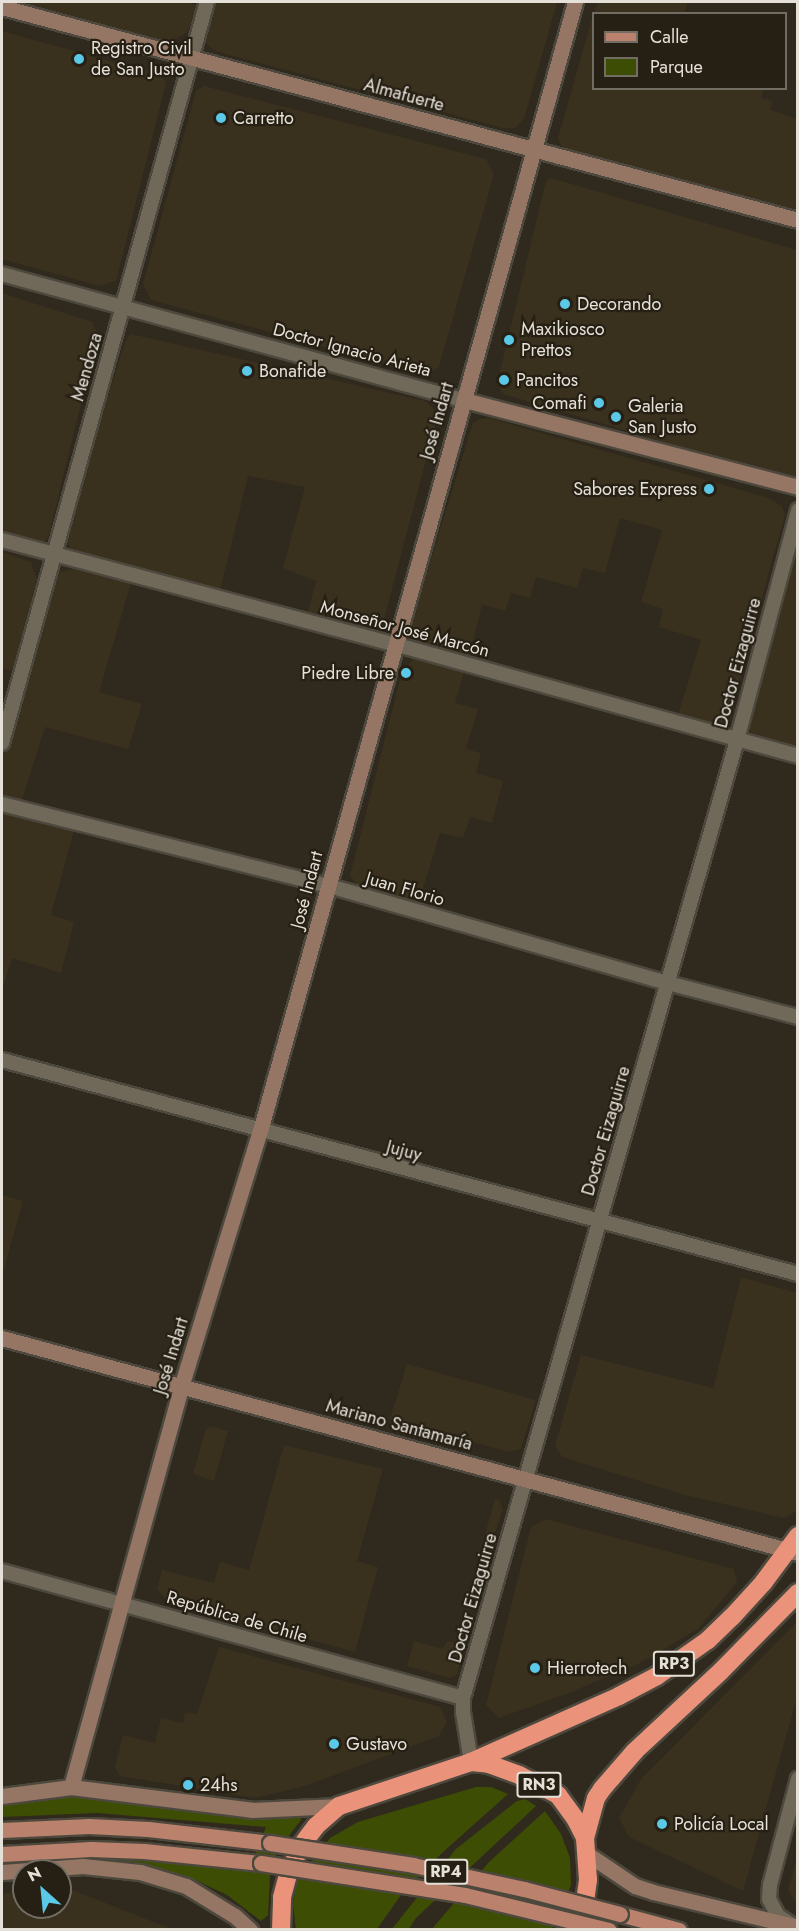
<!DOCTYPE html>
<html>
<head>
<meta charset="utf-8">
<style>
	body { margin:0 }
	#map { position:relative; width:799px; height:1931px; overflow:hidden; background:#30291d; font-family:Jost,sans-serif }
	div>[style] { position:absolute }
	.built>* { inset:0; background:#3a301e }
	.green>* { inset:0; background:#3e4d04 }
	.roads { filter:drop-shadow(2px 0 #4d483d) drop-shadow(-2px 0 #4d483d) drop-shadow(0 2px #4d483d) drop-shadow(0 -2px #4d483d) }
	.street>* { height:14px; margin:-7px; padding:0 7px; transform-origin:7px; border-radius:7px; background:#70695a }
	.secondary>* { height:15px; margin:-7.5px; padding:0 7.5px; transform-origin:7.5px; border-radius:7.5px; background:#957664 }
	.primary>* { height:15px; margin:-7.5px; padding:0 7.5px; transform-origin:7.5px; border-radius:7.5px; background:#ba826d }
	.highway>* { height:18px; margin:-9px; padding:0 9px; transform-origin:9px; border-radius:9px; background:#eb937a }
	.bridges { filter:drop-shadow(2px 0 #4d483d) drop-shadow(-2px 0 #4d483d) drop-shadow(0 2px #4d483d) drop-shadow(0 -2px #4d483d) }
	.primary-bridge>* { height:15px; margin:-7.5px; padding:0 7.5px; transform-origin:7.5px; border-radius:7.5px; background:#ba826d }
	.dots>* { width:16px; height:16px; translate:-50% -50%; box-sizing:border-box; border:3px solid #262014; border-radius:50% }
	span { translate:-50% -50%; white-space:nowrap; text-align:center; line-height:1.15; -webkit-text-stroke:4.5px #262014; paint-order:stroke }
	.shield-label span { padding:2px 4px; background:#262014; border:2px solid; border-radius:4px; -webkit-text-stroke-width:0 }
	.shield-label { font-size:16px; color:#e5e0d8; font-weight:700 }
	.poi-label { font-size:18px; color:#e5e0d8 }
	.left { translate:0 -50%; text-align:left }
	.right { translate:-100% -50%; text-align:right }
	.street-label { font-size:18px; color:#e5e0d8 }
	.frame { position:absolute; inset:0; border:3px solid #e5e0d8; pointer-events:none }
	.legend { position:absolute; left:592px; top:12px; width:195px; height:78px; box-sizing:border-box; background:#262014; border:2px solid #726d62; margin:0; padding:8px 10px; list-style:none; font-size:18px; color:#e5e0d8 }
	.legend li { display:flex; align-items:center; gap:12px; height:30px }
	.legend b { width:30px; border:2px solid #726d62 }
	.north { position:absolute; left:12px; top:1859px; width:60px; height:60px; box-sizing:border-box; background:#262014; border:2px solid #726d62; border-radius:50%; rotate:333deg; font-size:16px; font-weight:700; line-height:24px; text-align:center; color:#e5e0d8 }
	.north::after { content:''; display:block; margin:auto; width:21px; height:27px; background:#5bc8e7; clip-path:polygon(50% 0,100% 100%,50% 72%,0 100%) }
</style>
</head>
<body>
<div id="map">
	<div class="built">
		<div style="clip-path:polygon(20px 2px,186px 2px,197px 5px,188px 32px,170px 42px)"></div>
		<div style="clip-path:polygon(214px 2px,557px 2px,524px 119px,515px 128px,503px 128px,215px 51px,207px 44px,205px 34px)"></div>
		<div style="clip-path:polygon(598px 2px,688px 2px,684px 13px,594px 13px)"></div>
		<div style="clip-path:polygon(593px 15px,594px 88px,763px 89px,761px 98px,772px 101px,771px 110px,797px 119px,797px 210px,565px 149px,560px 144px,558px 138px)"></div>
		<div style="clip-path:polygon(2px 31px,161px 75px,166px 83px,116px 281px,99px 286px,2px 259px)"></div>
		<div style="clip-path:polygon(204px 86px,486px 159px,494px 174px,439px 367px,425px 374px,151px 300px,143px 284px,196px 91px)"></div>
		<div style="clip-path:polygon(551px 178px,797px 250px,796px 476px,785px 478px,503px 394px,497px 384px,546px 181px)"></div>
		<div style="clip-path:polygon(2px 293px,92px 322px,98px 335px,48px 538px,41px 544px,2px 538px)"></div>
		<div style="clip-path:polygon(131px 334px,425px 401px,432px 407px,437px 418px,383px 623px,376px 629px,362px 631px,307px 615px,316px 581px,283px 568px,305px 487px,248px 476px,220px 591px,73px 551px,66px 541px,66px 529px,125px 342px)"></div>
		<div style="clip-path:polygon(489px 418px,766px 497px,782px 506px,785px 515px,728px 720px,723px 725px,714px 728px,677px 718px,701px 640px,659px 627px,663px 609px,641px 602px,662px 530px,620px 518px,605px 573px,583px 568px,577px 588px,536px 577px,530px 598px,511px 593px,505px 611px,482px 605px,468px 661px,416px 649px,409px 631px,473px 423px,480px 419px)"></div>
		<div style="clip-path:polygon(797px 548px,798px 737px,793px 750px,752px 739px,748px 719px)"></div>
		<div style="clip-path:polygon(2px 552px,31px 562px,37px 579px,13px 671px,2px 668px)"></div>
		<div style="clip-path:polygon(72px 569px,131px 583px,99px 692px,142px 704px,128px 749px,45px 727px,21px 803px,2px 798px,2px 758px,53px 581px,57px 573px)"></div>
		<div style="clip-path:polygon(422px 657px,465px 669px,455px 703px,478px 709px,466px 749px,481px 753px,476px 773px,503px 781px,492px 823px,470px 817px,463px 838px,440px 833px,418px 905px,358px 885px,350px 876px,402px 672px,413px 659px)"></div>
		<div style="clip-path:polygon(2px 810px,74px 830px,51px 915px,74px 922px,61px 973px,12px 958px,2px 991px)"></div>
		<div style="clip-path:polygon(2px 1195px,23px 1201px,2px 1276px)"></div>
		<div style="clip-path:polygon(741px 1277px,797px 1293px,797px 1511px,784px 1518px,685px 1495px,562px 1457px,555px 1446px,581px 1355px,713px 1388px)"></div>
		<div style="clip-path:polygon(407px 1364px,536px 1400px,521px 1449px,508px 1452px,390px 1419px)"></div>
		<div style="clip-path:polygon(210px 1426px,228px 1431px,214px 1481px,193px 1474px,205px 1431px)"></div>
		<div style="clip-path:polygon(284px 1445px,383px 1469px,357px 1561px,378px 1567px,355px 1652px,167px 1600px,157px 1589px,162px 1570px,214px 1583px,220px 1562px,249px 1570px)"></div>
		<div style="clip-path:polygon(495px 1499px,499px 1500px,503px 1509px,494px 1536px,485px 1534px)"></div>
		<div style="clip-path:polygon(546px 1519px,734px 1569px,737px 1582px,698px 1629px,640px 1663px,569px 1693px,499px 1718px,486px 1705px,531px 1527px)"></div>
		<div style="clip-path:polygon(797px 1622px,797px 1697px,743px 1891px,629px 1837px,619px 1818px,641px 1779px)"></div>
		<div style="clip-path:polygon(414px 1641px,443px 1649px,447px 1641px,465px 1645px,457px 1675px,450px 1678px,407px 1666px)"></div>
		<div style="clip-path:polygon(219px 1647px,440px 1707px,447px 1722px,439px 1736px,305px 1786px,255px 1798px,120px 1776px,115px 1767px,123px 1735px,155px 1743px,161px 1718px,183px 1723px,185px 1713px,197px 1714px)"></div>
		<div style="clip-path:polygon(797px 1857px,798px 1904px,797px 1904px,788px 1890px)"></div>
		<div style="clip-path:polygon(60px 1885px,169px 1928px,170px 1929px,2px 1929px,2px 1894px,24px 1890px,24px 1907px,60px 1907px)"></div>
	</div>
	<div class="green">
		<div style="clip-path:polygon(476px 1787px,491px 1787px,508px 1794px,442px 1853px,401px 1895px,377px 1929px,296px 1930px,293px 1904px,297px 1881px,330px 1838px,358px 1822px)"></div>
		<div style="clip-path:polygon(75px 1797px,143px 1803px,228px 1817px,294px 1816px,300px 1817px,301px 1820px,278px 1850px,270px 1876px,268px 1915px,261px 1921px,227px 1895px,191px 1878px,139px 1864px,105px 1858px,45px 1857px,2px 1862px,2px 1859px,48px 1855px,116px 1856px,250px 1868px,266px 1827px,97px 1813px,2px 1817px,2px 1804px,39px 1798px)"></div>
		<div style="clip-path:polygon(525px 1799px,536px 1806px,416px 1918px,409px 1929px,391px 1930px,456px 1849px,517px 1801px)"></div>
		<div style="clip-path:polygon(545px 1811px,561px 1834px,570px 1858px,571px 1885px,552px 1929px,431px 1930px,489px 1862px)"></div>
	</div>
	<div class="roads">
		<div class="street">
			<div style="left:2px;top:274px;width:479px;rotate:15.3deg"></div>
			<div style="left:2px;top:540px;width:406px;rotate:14.9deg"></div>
			<div style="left:394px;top:644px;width:419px;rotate:15.5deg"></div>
			<div style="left:2px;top:743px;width:769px;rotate:-74.54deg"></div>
			<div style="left:2px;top:804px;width:337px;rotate:14.1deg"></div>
			<div style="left:329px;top:886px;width:353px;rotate:16deg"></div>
			<div style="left:668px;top:983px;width:134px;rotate:14.7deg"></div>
			<div style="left:2px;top:1060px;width:824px;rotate:15.05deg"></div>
			<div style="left:2px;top:1571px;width:478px;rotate:15.4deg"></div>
			<div style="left:471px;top:1762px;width:51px;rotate:-99.1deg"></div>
			<div style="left:463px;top:1712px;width:14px;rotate:-90deg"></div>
			<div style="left:463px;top:1698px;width:996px;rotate:-74.04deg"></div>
			<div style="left:737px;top:740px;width:238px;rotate:-75.1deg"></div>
			<div style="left:792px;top:1925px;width:17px;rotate:-147deg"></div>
			<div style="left:778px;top:1916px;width:19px;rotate:-118deg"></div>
			<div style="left:769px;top:1899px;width:14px;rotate:-86deg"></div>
			<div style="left:770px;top:1885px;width:110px;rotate:-75.2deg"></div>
		</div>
		<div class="secondary">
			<div style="left:2px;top:7px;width:824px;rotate:14.98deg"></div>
			<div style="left:464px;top:400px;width:345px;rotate:14.6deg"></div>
			<div style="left:2px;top:1338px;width:825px;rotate:15.11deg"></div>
			<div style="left:71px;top:1787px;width:415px;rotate:-74.6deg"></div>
			<div style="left:181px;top:1387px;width:268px;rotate:-72.9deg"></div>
			<div style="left:260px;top:1131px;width:1172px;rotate:-74.41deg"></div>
			<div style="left:2px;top:1796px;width:70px;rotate:-7.4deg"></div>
			<div style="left:71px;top:1787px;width:182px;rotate:7.2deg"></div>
			<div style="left:252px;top:1810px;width:87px;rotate:-2.6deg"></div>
			<div style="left:586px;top:1853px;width:59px;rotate:34deg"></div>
			<div style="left:635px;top:1886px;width:19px;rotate:18deg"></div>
			<div style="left:653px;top:1892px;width:149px;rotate:13.6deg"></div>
			<div style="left:2px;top:1872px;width:81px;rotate:-4.2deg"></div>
			<div style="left:83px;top:1866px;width:57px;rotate:6deg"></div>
			<div style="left:140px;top:1872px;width:48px;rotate:16.9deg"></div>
			<div style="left:186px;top:1886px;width:57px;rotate:31.5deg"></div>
			<div style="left:235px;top:1916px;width:21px;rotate:43deg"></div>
		</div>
		<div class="primary">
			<div style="left:2px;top:1830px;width:87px;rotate:-2.6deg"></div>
			<div style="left:89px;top:1826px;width:59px;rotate:2.9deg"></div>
			<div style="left:148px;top:1829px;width:123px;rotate:6.5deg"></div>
			<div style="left:2px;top:1854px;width:89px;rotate:-3.2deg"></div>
			<div style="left:91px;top:1849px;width:53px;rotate:2.2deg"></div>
			<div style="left:144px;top:1851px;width:118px;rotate:5.9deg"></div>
			<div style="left:620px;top:1914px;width:61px;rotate:15.2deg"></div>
		</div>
		<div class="highway">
			<div style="left:471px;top:1762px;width:18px;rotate:6deg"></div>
			<div style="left:489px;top:1764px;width:32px;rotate:20deg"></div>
			<div style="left:519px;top:1775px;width:44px;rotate:27.1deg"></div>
			<div style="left:558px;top:1795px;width:31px;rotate:54deg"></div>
			<div style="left:576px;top:1820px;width:20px;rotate:63deg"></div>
			<div style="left:585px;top:1838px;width:42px;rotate:85.9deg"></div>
			<div style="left:588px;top:1880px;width:34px;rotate:98deg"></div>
			<div style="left:583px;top:1914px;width:18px;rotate:117deg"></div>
			<div style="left:585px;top:1838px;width:41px;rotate:-74.6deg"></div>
			<div style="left:596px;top:1798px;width:11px;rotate:-56deg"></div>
			<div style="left:602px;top:1789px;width:50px;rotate:-49deg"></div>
			<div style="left:635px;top:1751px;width:117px;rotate:-42.9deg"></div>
			<div style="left:721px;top:1671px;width:110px;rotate:-45.4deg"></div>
			<div style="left:281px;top:1930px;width:33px;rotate:-88deg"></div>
			<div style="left:282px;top:1897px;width:24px;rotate:-75deg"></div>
			<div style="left:288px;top:1874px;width:31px;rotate:-65deg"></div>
			<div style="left:301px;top:1846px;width:25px;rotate:-53deg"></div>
			<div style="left:316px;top:1826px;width:30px;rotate:-41deg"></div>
			<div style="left:339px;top:1806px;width:139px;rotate:-18.4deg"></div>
			<div style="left:471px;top:1762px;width:162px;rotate:-24deg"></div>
			<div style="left:619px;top:1696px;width:43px;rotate:-27.8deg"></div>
			<div style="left:657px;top:1676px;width:62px;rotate:-35.2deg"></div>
			<div style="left:708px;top:1640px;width:33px;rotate:-44deg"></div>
			<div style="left:732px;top:1617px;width:46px;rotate:-47.6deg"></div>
			<div style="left:763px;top:1583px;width:59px;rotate:-53.3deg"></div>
		</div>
	</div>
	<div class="bridges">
		<div class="primary-bridge">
			<div style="left:270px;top:1843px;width:145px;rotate:8.7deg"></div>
			<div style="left:413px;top:1865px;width:114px;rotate:12.2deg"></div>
			<div style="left:524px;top:1889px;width:99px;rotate:14.6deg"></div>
			<div style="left:261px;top:1863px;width:206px;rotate:8.9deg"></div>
			<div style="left:465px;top:1895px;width:148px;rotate:13.7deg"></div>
		</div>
	</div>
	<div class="dots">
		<div style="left:79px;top:59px;background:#5bc8e7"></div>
		<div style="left:221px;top:118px;background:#5bc8e7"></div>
		<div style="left:565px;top:304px;background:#5bc8e7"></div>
		<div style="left:509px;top:340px;background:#5bc8e7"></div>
		<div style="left:247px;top:371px;background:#5bc8e7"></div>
		<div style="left:504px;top:380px;background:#5bc8e7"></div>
		<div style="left:599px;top:403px;background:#5bc8e7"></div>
		<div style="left:616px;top:417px;background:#5bc8e7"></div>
		<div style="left:709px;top:489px;background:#5bc8e7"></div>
		<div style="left:406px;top:673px;background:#5bc8e7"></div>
		<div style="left:535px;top:1668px;background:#5bc8e7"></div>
		<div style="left:334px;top:1744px;background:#5bc8e7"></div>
		<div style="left:188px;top:1785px;background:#5bc8e7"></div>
		<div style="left:662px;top:1824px;background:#5bc8e7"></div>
	</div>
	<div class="shield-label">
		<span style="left:674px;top:1664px">RP3</span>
		<span style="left:539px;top:1785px">RN3</span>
		<span style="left:446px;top:1872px">RP4</span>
	</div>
	<div class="poi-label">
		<span class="left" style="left:91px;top:59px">Registro Civil<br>de San Justo</span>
		<span class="left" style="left:233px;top:118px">Carretto</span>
		<span class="left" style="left:577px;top:304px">Decorando</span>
		<span class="left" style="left:521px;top:340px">Maxikiosco<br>Prettos</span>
		<span class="left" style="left:259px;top:371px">Bonafide</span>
		<span class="left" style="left:516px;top:380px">Pancitos</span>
		<span class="right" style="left:587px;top:403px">Comafi</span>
		<span class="left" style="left:628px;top:417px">Galeria<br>San Justo</span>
		<span class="right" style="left:697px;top:489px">Sabores Express</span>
		<span class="right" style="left:394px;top:673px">Piedre Libre</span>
		<span class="left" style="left:547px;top:1668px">Hierrotech</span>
		<span class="left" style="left:346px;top:1744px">Gustavo</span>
		<span class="left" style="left:200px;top:1785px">24hs</span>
		<span class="left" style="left:674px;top:1824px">Policía Local</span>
	</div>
	<div class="street-label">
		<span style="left:404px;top:95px;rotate:15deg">Almafuerte</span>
		<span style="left:352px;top:350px;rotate:15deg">Doctor Ignacio Arieta</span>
		<span style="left:87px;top:367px;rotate:-74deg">Mendoza</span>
		<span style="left:437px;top:421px;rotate:-74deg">José Indart</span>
		<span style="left:405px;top:629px;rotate:15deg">Monseñor José Marcón</span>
		<span style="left:738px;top:663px;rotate:-75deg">Doctor Eizaguirre</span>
		<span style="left:405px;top:889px;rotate:16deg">Juan Florio</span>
		<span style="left:307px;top:890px;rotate:-75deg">José Indart</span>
		<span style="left:606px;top:1131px;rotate:-74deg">Doctor Eizaguirre</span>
		<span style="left:404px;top:1151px;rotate:15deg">Jujuy</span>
		<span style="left:171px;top:1356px;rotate:-73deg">José Indart</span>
		<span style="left:399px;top:1425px;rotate:15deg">Mariano Santamaría</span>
		<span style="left:473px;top:1598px;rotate:-74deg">Doctor Eizaguirre</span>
		<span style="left:237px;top:1617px;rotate:16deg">República de Chile</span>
	</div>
	<div class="frame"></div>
	<ul class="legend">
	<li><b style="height:8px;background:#ba826d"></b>Calle</li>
	<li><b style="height:16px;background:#3e4d04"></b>Parque</li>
	</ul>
	<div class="north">N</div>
</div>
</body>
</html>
